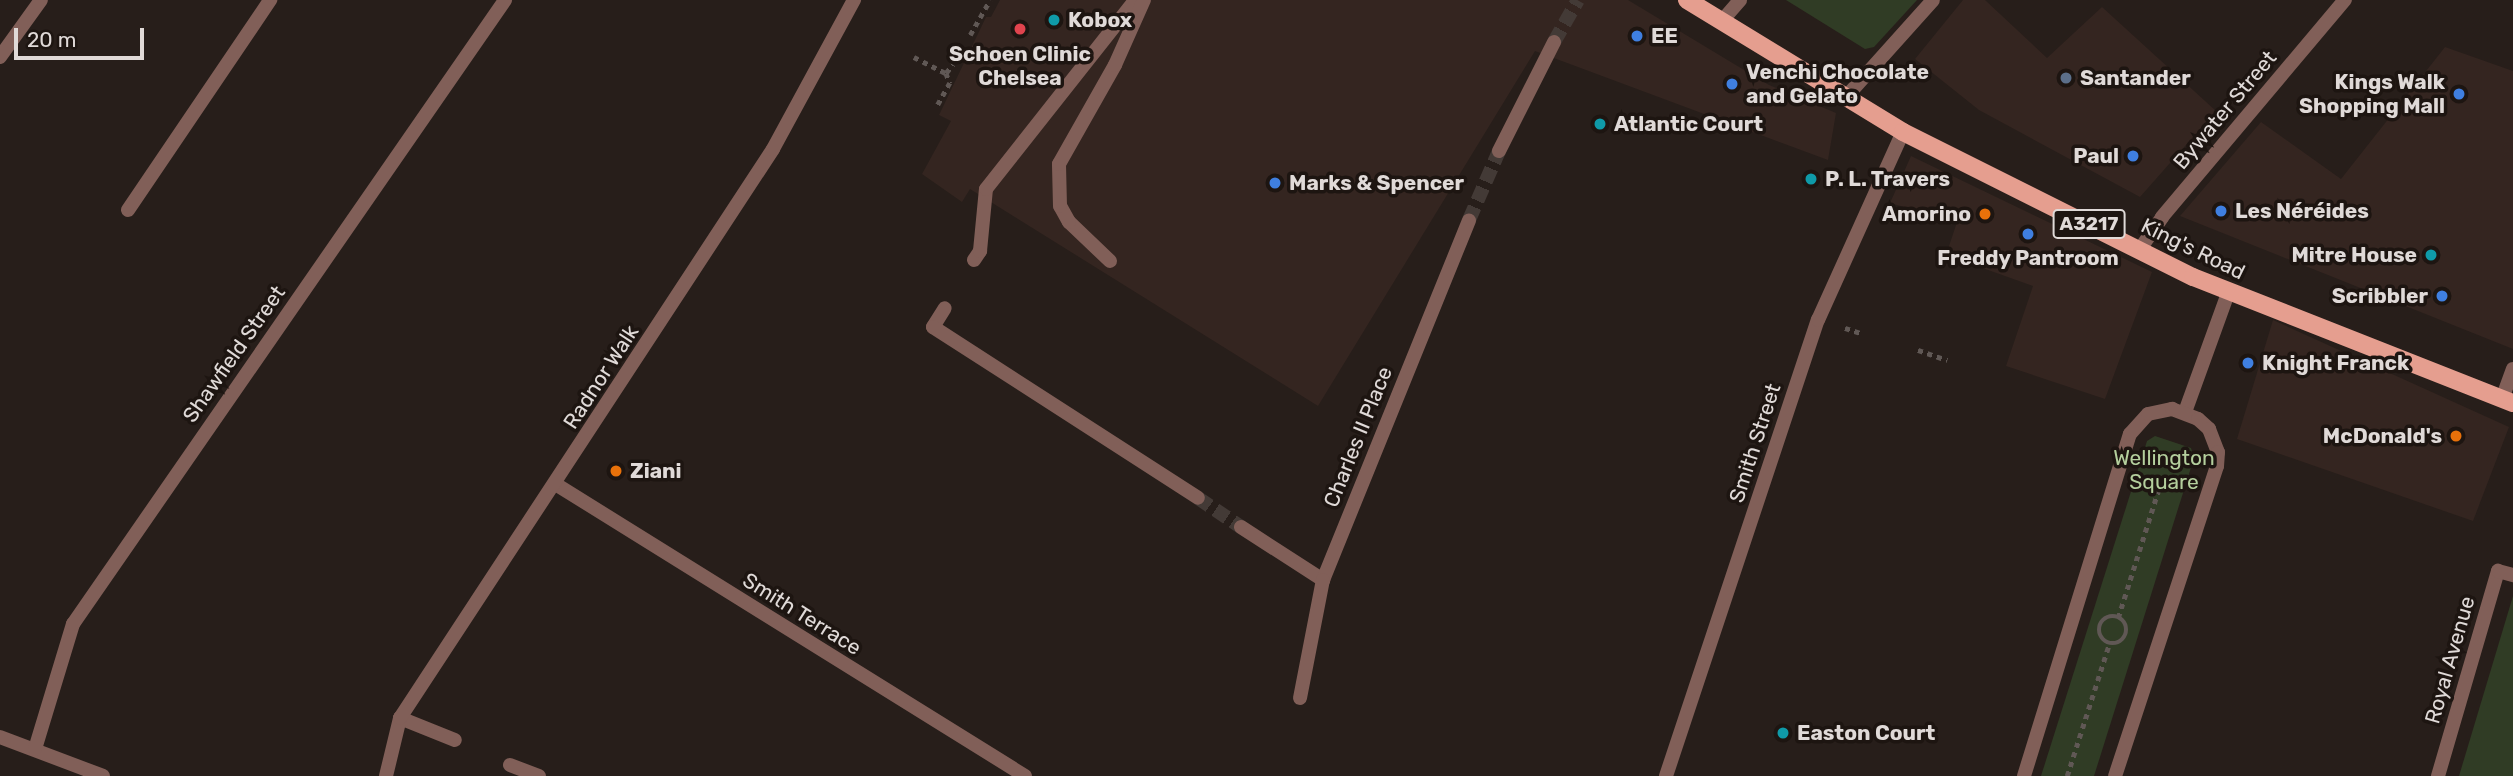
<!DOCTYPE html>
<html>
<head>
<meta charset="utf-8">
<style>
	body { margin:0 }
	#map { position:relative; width:2513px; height:776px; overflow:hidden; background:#271e1a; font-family:Rubik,sans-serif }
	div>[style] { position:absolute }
	.built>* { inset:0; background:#342520 }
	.green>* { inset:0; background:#303c25 }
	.minor-tunnel>* { height:14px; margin-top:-7px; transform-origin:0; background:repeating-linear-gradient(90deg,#433a36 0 14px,transparent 0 21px) }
	.path>* { height:4.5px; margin-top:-2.25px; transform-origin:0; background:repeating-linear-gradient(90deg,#605855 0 5px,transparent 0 10px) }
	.path>.ring { margin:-2.25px; padding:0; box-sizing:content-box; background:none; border:4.5px solid #605855; border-radius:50% }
	.service>* { height:14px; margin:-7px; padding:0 7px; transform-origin:7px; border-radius:7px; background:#815f58 }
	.pedestrian>* { height:14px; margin:-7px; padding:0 7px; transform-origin:7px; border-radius:7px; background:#815f58 }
	.minor>* { height:14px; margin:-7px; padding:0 7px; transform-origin:7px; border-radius:7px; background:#815f58 }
	.primary>* { height:18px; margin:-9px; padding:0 9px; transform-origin:9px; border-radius:9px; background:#e59e8f }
	.dots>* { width:19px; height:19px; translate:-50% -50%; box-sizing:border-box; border:4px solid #1d1511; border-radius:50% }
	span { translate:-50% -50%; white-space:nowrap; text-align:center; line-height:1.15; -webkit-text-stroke:7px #1d1511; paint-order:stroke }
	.shield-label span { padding:2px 5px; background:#1d1511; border:2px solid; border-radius:5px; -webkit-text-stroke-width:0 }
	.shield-label { font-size:19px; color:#e0dad8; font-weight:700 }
	.poi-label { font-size:21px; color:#e0dad8; font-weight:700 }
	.left { translate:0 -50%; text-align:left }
	.right { translate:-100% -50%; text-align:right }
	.street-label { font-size:21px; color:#e0dad8 }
	.park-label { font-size:21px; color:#b4cf9d }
	.scale { position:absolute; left:14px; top:28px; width:130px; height:32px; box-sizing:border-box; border:4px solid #e0dad8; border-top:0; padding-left:9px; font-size:21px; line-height:24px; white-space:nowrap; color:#e0dad8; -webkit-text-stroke:5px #1d1511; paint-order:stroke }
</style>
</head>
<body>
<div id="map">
	<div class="built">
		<div style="clip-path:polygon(1000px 0,1628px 0,1769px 85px,1836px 113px,1828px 160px,1535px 51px,1318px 406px,970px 189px,962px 202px,922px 174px,951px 121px,939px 115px,986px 17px,991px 17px)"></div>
		<div style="clip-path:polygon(1963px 0,1985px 0,2047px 58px,2102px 7px,2216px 111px,2140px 197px,1979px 110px,1915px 59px)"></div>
		<div style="clip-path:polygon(2445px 47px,2513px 71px,2513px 349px,2180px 216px,2261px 122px,2341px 179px)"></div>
		<div style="clip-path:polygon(1911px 156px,2152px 272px,2105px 399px,2006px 366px,2033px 286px,1946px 255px,1957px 222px,1890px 203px)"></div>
		<div style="clip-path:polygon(2273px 320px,2509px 427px,2473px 521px,2237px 439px)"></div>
	</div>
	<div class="green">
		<div style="clip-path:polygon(1786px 0,1917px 0,1874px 47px,1865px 49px)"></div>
		<div style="clip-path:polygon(2155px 436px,2191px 448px,2194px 458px,2094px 776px,2041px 776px,2147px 441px)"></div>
		<div style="clip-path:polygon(2513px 596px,2513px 776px,2459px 776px)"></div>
	</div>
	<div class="minor-tunnel">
		<div style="left:1554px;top:42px;width:48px;rotate:-60.3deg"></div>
		<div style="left:1469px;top:220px;width:75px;rotate:-66.5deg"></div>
		<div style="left:1198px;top:498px;width:52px;rotate:34deg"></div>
	</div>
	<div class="path">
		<div style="left:970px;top:35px;width:40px;rotate:-60.3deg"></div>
		<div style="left:914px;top:57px;width:36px;rotate:27deg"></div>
		<div style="left:946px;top:73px;width:11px;rotate:68deg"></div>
		<div style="left:950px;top:83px;width:25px;rotate:119deg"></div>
		<div style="left:946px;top:73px;width:11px;rotate:-52deg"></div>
		<div style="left:1845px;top:328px;width:16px;rotate:18deg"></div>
		<div style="left:1918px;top:350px;width:31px;rotate:19deg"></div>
		<div class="ring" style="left:2099px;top:616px;width:23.5px;height:23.5px"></div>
		<div style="left:2118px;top:618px;width:143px;rotate:-72.5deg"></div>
		<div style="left:2067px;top:776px;width:139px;rotate:-72.3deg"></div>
	</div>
	<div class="service">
		<div style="left:128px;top:210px;width:254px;rotate:-55.9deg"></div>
		<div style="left:974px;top:260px;width:11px;rotate:-56deg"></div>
		<div style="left:980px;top:251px;width:62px;rotate:-84.5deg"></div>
		<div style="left:986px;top:189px;width:241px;rotate:-51.7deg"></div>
		<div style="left:1110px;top:261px;width:57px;rotate:-136.4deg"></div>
		<div style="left:1069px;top:222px;width:18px;rotate:-119deg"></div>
		<div style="left:1060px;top:206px;width:42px;rotate:-91.4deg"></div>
		<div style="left:1059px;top:164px;width:114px;rotate:-60.5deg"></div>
		<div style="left:1115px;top:65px;width:71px;rotate:-66deg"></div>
		<div style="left:933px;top:327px;width:22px;rotate:-58deg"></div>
		<div style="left:400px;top:718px;width:59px;rotate:21.8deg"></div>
		<div style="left:510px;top:765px;width:31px;rotate:21deg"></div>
	</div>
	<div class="pedestrian">
		<div style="left:2502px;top:399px;width:32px;rotate:-70deg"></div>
	</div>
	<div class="minor">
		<div style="left:1721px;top:22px;width:29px;rotate:-49deg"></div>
		<div style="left:0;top:57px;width:70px;rotate:-54.3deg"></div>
		<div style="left:1846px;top:97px;width:130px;rotate:-48.1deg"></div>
		<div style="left:1499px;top:151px;width:122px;rotate:-63.2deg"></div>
		<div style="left:2140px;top:249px;width:39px;rotate:-55deg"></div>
		<div style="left:2162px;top:217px;width:284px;rotate:-49.9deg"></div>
		<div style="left:933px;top:327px;width:315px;rotate:32.8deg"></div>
		<div style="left:2185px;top:412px;width:127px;rotate:-70.1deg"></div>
		<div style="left:557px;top:485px;width:551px;rotate:31.87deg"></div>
		<div style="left:1241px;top:527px;width:98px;rotate:32.9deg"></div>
		<div style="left:1323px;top:580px;width:388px;rotate:-67.9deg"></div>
		<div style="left:1300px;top:698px;width:120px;rotate:-79deg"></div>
		<div style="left:0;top:737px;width:110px;rotate:20.7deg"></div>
		<div style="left:35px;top:749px;width:131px;rotate:-73.1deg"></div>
		<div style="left:73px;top:624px;width:759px;rotate:-55.3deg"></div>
		<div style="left:386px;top:776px;width:60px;rotate:-76.4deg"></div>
		<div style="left:400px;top:718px;width:680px;rotate:-56.75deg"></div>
		<div style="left:773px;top:149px;width:170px;rotate:-61.5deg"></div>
		<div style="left:1666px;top:776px;width:481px;rotate:-71.6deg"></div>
		<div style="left:1818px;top:320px;width:206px;rotate:-65.7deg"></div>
		<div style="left:2024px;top:776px;width:358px;rotate:-72.8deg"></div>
		<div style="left:2130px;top:434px;width:27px;rotate:-48deg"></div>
		<div style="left:2148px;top:414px;width:25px;rotate:-12deg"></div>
		<div style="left:2172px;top:409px;width:28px;rotate:21deg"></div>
		<div style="left:2198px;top:419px;width:15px;rotate:42deg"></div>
		<div style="left:2209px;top:429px;width:25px;rotate:69deg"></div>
		<div style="left:2218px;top:452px;width:14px;rotate:94deg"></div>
		<div style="left:2217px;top:466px;width:326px;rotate:108.2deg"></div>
		<div style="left:2438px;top:776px;width:214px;rotate:-73.7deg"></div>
		<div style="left:2498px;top:571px;width:16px;rotate:15deg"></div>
	</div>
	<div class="primary">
		<div style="left:1687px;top:0;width:253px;rotate:31.4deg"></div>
		<div style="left:1903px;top:132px;width:324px;rotate:26.6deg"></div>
		<div style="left:2193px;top:277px;width:344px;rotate:21.5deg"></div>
	</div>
	<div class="dots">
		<div style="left:1054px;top:20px;background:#0f9aa8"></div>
		<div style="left:1020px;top:29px;background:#e0444e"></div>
		<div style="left:1637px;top:36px;background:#3f7fe0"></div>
		<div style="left:2066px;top:78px;background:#5c6f8a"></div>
		<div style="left:1732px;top:84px;background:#3f7fe0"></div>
		<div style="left:2459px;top:94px;background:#3f7fe0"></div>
		<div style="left:1600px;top:124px;background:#0f9aa8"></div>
		<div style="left:2133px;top:156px;background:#3f7fe0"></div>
		<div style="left:1811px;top:179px;background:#0f9aa8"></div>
		<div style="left:1275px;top:183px;background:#3f7fe0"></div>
		<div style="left:2221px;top:211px;background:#3f7fe0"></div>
		<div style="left:1985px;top:214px;background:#e8710a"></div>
		<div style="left:2028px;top:234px;background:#3f7fe0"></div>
		<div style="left:2431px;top:255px;background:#0f9aa8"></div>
		<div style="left:2442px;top:296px;background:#3f7fe0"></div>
		<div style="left:2248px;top:363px;background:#3f7fe0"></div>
		<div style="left:2456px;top:436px;background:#e8710a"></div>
		<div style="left:616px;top:471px;background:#e8710a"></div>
		<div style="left:1783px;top:733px;background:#0f9aa8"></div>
	</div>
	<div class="shield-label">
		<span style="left:2089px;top:224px">A3217</span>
	</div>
	<div class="poi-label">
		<span class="left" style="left:1068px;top:20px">Kobox</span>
		<span class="left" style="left:1651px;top:36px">EE</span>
		<span style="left:1020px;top:66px">Schoen Clinic<br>Chelsea</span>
		<span class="left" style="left:1746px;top:84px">Venchi Chocolate<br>and Gelato</span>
		<span class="left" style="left:2080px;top:78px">Santander</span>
		<span class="right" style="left:2445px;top:94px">Kings Walk<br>Shopping Mall</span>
		<span class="left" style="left:1614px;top:124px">Atlantic Court</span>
		<span class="right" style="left:2119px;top:156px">Paul</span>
		<span class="left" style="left:1825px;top:179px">P. L. Travers</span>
		<span class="left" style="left:1289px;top:183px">Marks &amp; Spencer</span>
		<span class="left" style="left:2235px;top:211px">Les Néréides</span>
		<span class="right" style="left:1971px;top:214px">Amorino</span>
		<span class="right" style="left:2417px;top:255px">Mitre House</span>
		<span style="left:2028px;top:258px">Freddy Pantroom</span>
		<span class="right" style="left:2428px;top:296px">Scribbler</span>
		<span class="left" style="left:2262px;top:363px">Knight Franck</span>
		<span class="right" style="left:2442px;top:436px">McDonald's</span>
		<span class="left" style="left:630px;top:471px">Ziani</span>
		<span class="left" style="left:1797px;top:733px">Easton Court</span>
	</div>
	<div class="street-label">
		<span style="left:2225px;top:110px;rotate:-50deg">Bywater Street</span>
		<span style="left:2193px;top:249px;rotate:26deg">King's Road</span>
		<span style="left:234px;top:354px;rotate:-55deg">Shawfield Street</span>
		<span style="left:601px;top:377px;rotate:-57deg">Radnor Walk</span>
		<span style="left:1358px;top:437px;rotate:-68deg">Charles II Place</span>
		<span style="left:1755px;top:443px;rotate:-72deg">Smith Street</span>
		<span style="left:802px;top:614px;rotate:32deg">Smith Terrace</span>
		<span style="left:2450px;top:660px;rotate:-74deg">Royal Avenue</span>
	</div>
	<div class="park-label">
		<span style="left:2164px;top:470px">Wellington<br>Square</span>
	</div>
	<div class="scale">20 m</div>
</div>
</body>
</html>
